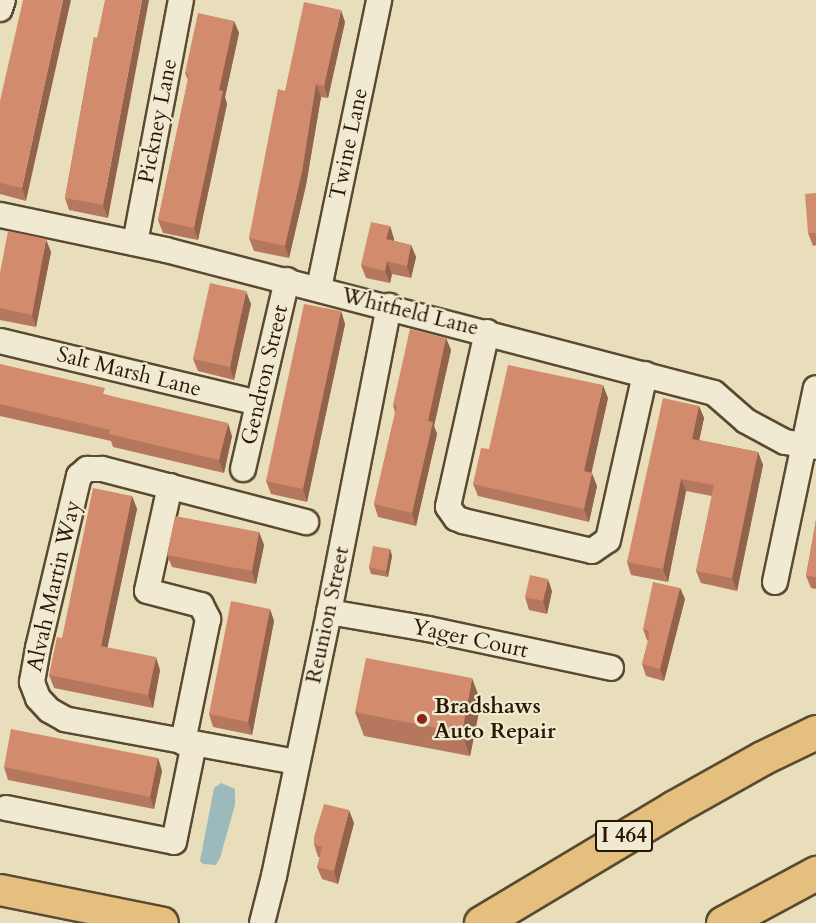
<!DOCTYPE html>
<html>
<head>
<meta charset="utf-8">
<style>
	body { margin:0 }
	#map { position:relative; width:816px; height:923px; overflow:hidden; background:#e9debb; font-family:Cardo,serif }
	div>[style] { position:absolute }
	.water>* { inset:0; background:#9cb9bb }
	.roads { filter:drop-shadow(2px 0 #594a30) drop-shadow(-2px 0 #594a30) drop-shadow(0 2px #594a30) drop-shadow(0 -2px #594a30) }
	.minor>* { height:24px; margin:-12px; padding:0 12px; transform-origin:12px; border-radius:12px; background:#f1ead3 }
	.major>* { height:30px; margin:-15px; padding:0 15px; transform-origin:15px; border-radius:15px; background:#e4bf7e }
	.highway>* { height:33px; margin:-16.5px; padding:0 16.5px; transform-origin:16.5px; border-radius:16.5px; background:#e4bf7e }
	.wall>* { inset:0; background:#b5785e }
	.shaded-wall>* { inset:0; background:#93624c }
	.building>* { inset:0; background:#d28c6d }
	.dots>* { width:16px; height:16px; translate:-50% -50%; box-sizing:border-box; border:3px solid #f1ead3; border-radius:50% }
	span { translate:-50% -50%; white-space:nowrap; text-align:center; line-height:1.15; -webkit-text-stroke:4.5px #f1ead3; paint-order:stroke }
	.shield-label span { padding:2px 4px; background:#f1ead3; border:2px solid; border-radius:4px; -webkit-text-stroke-width:0 }
	.shield-label { font-size:21px; color:#291801; font-weight:700 }
	.street-label { font-size:22px; color:#291801 }
	.poi-label { font-size:22px; color:#291801; font-weight:700 }
	.left { translate:0 -50%; text-align:left }
</style>
</head>
<body>
<div id="map">
	<div class="water">
		<div style="clip-path:polygon(221px 783px,235px 789px,235px 805px,220px 858px,216px 865px,203px 864px,200px 861px,214px 788px)"></div>
	</div>
	<div class="roads">
		<div class="minor">
			<div style="left:0;top:9px;width:9px;rotate:-72deg"></div>
			<div style="left:0;top:215px;width:170px;rotate:11.9deg"></div>
			<div style="left:166px;top:250px;width:566px;rotate:14.63deg"></div>
			<div style="left:714px;top:393px;width:43px;rotate:41.2deg"></div>
			<div style="left:746px;top:421px;width:44px;rotate:28.3deg"></div>
			<div style="left:785px;top:442px;width:31px;rotate:9deg"></div>
			<div style="left:135px;top:243px;width:247px;rotate:-79.3deg"></div>
			<div style="left:319px;top:288px;width:294px;rotate:-78.2deg"></div>
			<div style="left:487px;top:332px;width:179px;rotate:102.6deg"></div>
			<div style="left:448px;top:507px;width:14px;rotate:54deg"></div>
			<div style="left:456px;top:518px;width:8px;rotate:23deg"></div>
			<div style="left:463px;top:521px;width:132px;rotate:13.1deg"></div>
			<div style="left:592px;top:551px;width:19px;rotate:-35deg"></div>
			<div style="left:608px;top:540px;width:170px;rotate:-77.4deg"></div>
			<div style="left:0;top:341px;width:265px;rotate:13.5deg"></div>
			<div style="left:243px;top:469px;width:194px;rotate:-76.9deg"></div>
			<div style="left:170px;top:486px;width:107px;rotate:102.4deg"></div>
			<div style="left:147px;top:591px;width:56px;rotate:14.5deg"></div>
			<div style="left:201px;top:605px;width:16px;rotate:63deg"></div>
			<div style="left:208px;top:619px;width:126px;rotate:101.5deg"></div>
			<div style="left:775px;top:582px;width:198px;rotate:-78.1deg"></div>
			<div style="left:329px;top:612px;width:100px;rotate:9.7deg"></div>
			<div style="left:428px;top:629px;width:187px;rotate:12deg"></div>
			<div style="left:296px;top:762px;width:235px;rotate:-169.5deg"></div>
			<div style="left:65px;top:719px;width:18px;rotate:-151deg"></div>
			<div style="left:49px;top:710px;width:16px;rotate:-133deg"></div>
			<div style="left:38px;top:698px;width:17px;rotate:-111deg"></div>
			<div style="left:32px;top:682px;width:35px;rotate:-80deg"></div>
			<div style="left:38px;top:648px;width:177px;rotate:-76.6deg"></div>
			<div style="left:79px;top:476px;width:11px;rotate:-41deg"></div>
			<div style="left:87px;top:469px;width:15px"></div>
			<div style="left:102px;top:469px;width:211px;rotate:14.6deg"></div>
			<div style="left:6px;top:808px;width:171px;rotate:11.4deg"></div>
			<div style="left:174px;top:842px;width:100px;rotate:-78.5deg"></div>
			<div style="left:262px;top:923px;width:49px;rotate:-75.7deg"></div>
			<div style="left:274px;top:876px;width:270px;rotate:-78.2deg"></div>
			<div style="left:329px;top:612px;width:312px;rotate:-78.9deg"></div>
		</div>
		<div class="major">
			<div style="left:0;top:890px;width:166px;rotate:11.4deg"></div>
		</div>
		<div class="highway">
			<div style="left:481px;top:923px;width:224px;rotate:-30.9deg"></div>
			<div style="left:673px;top:808px;width:102px;rotate:-29.3deg"></div>
			<div style="left:762px;top:758px;width:60px;rotate:-25.7deg"></div>
			<div style="left:723px;top:923px;width:106px;rotate:-28.3deg"></div>
		</div>
	</div>
	<div class="wall">
		<div style="clip-path:polygon(234px 21px,239px 33px,225px 97px,227px 104px,198px 240px,163px 233px,158px 220px,188px 80px,185px 73px)"></div>
		<div style="clip-path:polygon(345px 22px,328px 98px,321px 97px,306px 185px,289px 258px,254px 251px,249px 238px,285px 91px)"></div>
		<div style="clip-path:polygon(94px 37px,108px 218px,69px 210px,65px 198px)"></div>
		<div style="clip-path:polygon(0 101px,26px 201px,0 194px)"></div>
		<div style="clip-path:polygon(816px 193px,816px 245px,813px 246px,808px 233px)"></div>
		<div style="clip-path:polygon(390px 226px,394px 239px,394px 241px,411px 245px,416px 257px,411px 278px,392px 274px,390px 283px,366px 278px,361px 265px)"></div>
		<div style="clip-path:polygon(51px 252px,36px 327px,0 320px,0 273px)"></div>
		<div style="clip-path:polygon(251px 304px,234px 380px,198px 371px,193px 359px)"></div>
		<div style="clip-path:polygon(341px 311px,345px 324px,307px 502px,271px 494px,266px 481px)"></div>
		<div style="clip-path:polygon(446px 338px,451px 350px,434px 426px,437px 434px,416px 526px,378px 517px,374px 504px,395px 413px,393px 405px)"></div>
		<div style="clip-path:polygon(0 364px,107px 395px,232px 436px,224px 473px,113px 447px,111px 441px,0 416px)"></div>
		<div style="clip-path:polygon(608px 398px,591px 473px,597px 486px,589px 522px,478px 496px,473px 484px,489px 449px)"></div>
		<div style="clip-path:polygon(699px 406px,704px 418px,699px 440px,758px 452px,763px 465px,737px 591px,701px 583px,696px 571px,712px 496px,686px 491px,668px 582px,631px 575px,627px 562px)"></div>
		<div style="clip-path:polygon(132px 496px,137px 509px,107px 648px,160px 670px,153px 708px,54px 688px,49px 675px,62px 638px)"></div>
		<div style="clip-path:polygon(816px 520px,816px 589px,811px 588px,806px 576px)"></div>
		<div style="clip-path:polygon(259px 532px,264px 545px,256px 584px,172px 567px,167px 555px)"></div>
		<div style="clip-path:polygon(390px 549px,392px 556px,388px 577px,371px 574px,369px 567px)"></div>
		<div style="clip-path:polygon(680px 588px,685px 599px,664px 681px,646px 676px,642px 664px,648px 641px,647px 640px,643px 629px)"></div>
		<div style="clip-path:polygon(552px 591px,547px 614px,529px 610px,525px 597px)"></div>
		<div style="clip-path:polygon(270px 609px,274px 621px,252px 735px,213px 727px,209px 714px)"></div>
		<div style="clip-path:polygon(481px 702px,470px 756px,364px 736px,355px 712px)"></div>
		<div style="clip-path:polygon(158px 758px,162px 771px,154px 809px,8px 780px,4px 767px)"></div>
		<div style="clip-path:polygon(354px 823px,338px 884px,322px 879px,317px 867px,320px 857px,318px 857px,314px 844px)"></div>
	</div>
	<div class="shaded-wall">
		<div style="clip-path:polygon(63px 0,71px 0,26px 201px,22px 188px)"></div>
		<div style="clip-path:polygon(142px 0,149px 0,108px 218px,103px 205px)"></div>
		<div style="clip-path:polygon(341px 10px,345px 22px,328px 98px,324px 86px)"></div>
		<div style="clip-path:polygon(234px 21px,239px 33px,225px 97px,227px 104px,198px 240px,194px 228px,219px 90px)"></div>
		<div style="clip-path:polygon(316px 84px,321px 97px,306px 185px,289px 258px,285px 246px)"></div>
		<div style="clip-path:polygon(390px 226px,394px 239px,391px 252px,386px 239px)"></div>
		<div style="clip-path:polygon(46px 239px,51px 252px,36px 327px,32px 315px)"></div>
		<div style="clip-path:polygon(411px 245px,416px 257px,411px 278px,407px 266px)"></div>
		<div style="clip-path:polygon(387px 261px,392px 274px,390px 283px,385px 271px)"></div>
		<div style="clip-path:polygon(246px 291px,251px 304px,234px 380px,230px 367px)"></div>
		<div style="clip-path:polygon(341px 311px,345px 324px,307px 502px,303px 489px)"></div>
		<div style="clip-path:polygon(446px 338px,451px 350px,434px 426px,437px 434px,416px 526px,412px 513px,428px 421px)"></div>
		<div style="clip-path:polygon(603px 385px,608px 398px,589px 484px,584px 471px)"></div>
		<div style="clip-path:polygon(699px 406px,704px 418px,697px 451px,692px 439px)"></div>
		<div style="clip-path:polygon(228px 423px,232px 436px,224px 473px,219px 460px)"></div>
		<div style="clip-path:polygon(758px 452px,763px 465px,737px 591px,732px 578px)"></div>
		<div style="clip-path:polygon(592px 473px,597px 486px,589px 522px,584px 509px)"></div>
		<div style="clip-path:polygon(681px 479px,686px 491px,668px 582px,663px 569px)"></div>
		<div style="clip-path:polygon(132px 496px,137px 509px,105px 659px,101px 646px)"></div>
		<div style="clip-path:polygon(259px 532px,264px 545px,256px 584px,252px 571px)"></div>
		<div style="clip-path:polygon(390px 549px,392px 556px,388px 577px,386px 571px)"></div>
		<div style="clip-path:polygon(548px 579px,552px 591px,547px 614px,543px 601px)"></div>
		<div style="clip-path:polygon(680px 588px,685px 599px,664px 681px,660px 669px)"></div>
		<div style="clip-path:polygon(270px 609px,274px 621px,252px 735px,248px 722px)"></div>
		<div style="clip-path:polygon(156px 657px,160px 670px,153px 708px,148px 695px)"></div>
		<div style="clip-path:polygon(472px 678px,481px 702px,470px 756px,462px 733px)"></div>
		<div style="clip-path:polygon(158px 758px,162px 771px,154px 809px,150px 797px)"></div>
		<div style="clip-path:polygon(349px 810px,354px 823px,338px 884px,334px 871px)"></div>
	</div>
	<div class="building">
		<div style="clip-path:polygon(23px 0,63px 0,22px 188px,0 183px,0 101px)"></div>
		<div style="clip-path:polygon(105px 0,142px 0,103px 205px,65px 198px,94px 37px,97px 38px)"></div>
		<div style="clip-path:polygon(304px 2px,341px 10px,324px 86px,316px 84px,302px 172px,285px 246px,249px 238px,278px 89px,285px 91px)"></div>
		<div style="clip-path:polygon(198px 13px,234px 21px,219px 90px,223px 91px,194px 228px,158px 220px,189px 74px,185px 73px)"></div>
		<div style="clip-path:polygon(816px 193px,816px 233px,808px 233px,805px 194px)"></div>
		<div style="clip-path:polygon(371px 222px,390px 226px,386px 239px,411px 245px,407px 266px,387px 261px,385px 271px,361px 265px)"></div>
		<div style="clip-path:polygon(8px 231px,46px 239px,32px 315px,0 308px,0 273px)"></div>
		<div style="clip-path:polygon(210px 283px,246px 291px,230px 367px,193px 359px)"></div>
		<div style="clip-path:polygon(304px 304px,341px 311px,303px 489px,266px 481px)"></div>
		<div style="clip-path:polygon(410px 329px,446px 338px,428px 421px,433px 422px,412px 513px,374px 504px,397px 406px,393px 405px)"></div>
		<div style="clip-path:polygon(0 364px,105px 388px,103px 394px,228px 423px,219px 460px,109px 434px,110px 430px,0 404px)"></div>
		<div style="clip-path:polygon(508px 365px,603px 385px,584px 471px,592px 473px,584px 509px,473px 484px,481px 448px,489px 449px)"></div>
		<div style="clip-path:polygon(663px 398px,699px 406px,692px 439px,758px 452px,732px 578px,696px 571px,714px 485px,681px 479px,663px 569px,627px 562px)"></div>
		<div style="clip-path:polygon(93px 488px,132px 496px,101px 646px,156px 657px,148px 695px,49px 675px,57px 637px,62px 638px)"></div>
		<div style="clip-path:polygon(175px 516px,259px 532px,252px 571px,167px 555px)"></div>
		<div style="clip-path:polygon(816px 520px,816px 577px,806px 576px)"></div>
		<div style="clip-path:polygon(373px 546px,390px 549px,386px 571px,369px 567px)"></div>
		<div style="clip-path:polygon(530px 575px,548px 579px,543px 601px,525px 597px)"></div>
		<div style="clip-path:polygon(653px 582px,680px 588px,660px 669px,642px 664px,649px 637px,649px 631px,643px 629px)"></div>
		<div style="clip-path:polygon(231px 601px,270px 609px,248px 722px,209px 714px)"></div>
		<div style="clip-path:polygon(366px 658px,472px 678px,462px 733px,355px 712px)"></div>
		<div style="clip-path:polygon(11px 729px,158px 758px,150px 797px,4px 767px)"></div>
		<div style="clip-path:polygon(324px 804px,349px 810px,334px 871px,317px 867px,322px 847px,314px 844px,314px 837px)"></div>
	</div>
	<div class="dots">
		<div style="left:422px;top:719px;background:#8f2418"></div>
	</div>
	<div class="shield-label">
		<span style="left:624px;top:836px">I 464</span>
	</div>
	<div class="street-label">
		<span style="left:158px;top:121px;rotate:-79deg">Pickney Lane</span>
		<span style="left:349px;top:144px;rotate:-78deg">Twine Lane</span>
		<span style="left:410px;top:312px;rotate:14deg">Whitfield Lane</span>
		<span style="left:129px;top:372px;rotate:14deg">Salt Marsh Lane</span>
		<span style="left:265px;top:375px;rotate:-77deg">Gendron Street</span>
		<span style="left:54px;top:586px;rotate:-77deg">Alvah Martin Way</span>
		<span style="left:328px;top:615px;rotate:-78deg">Reunion Street</span>
		<span style="left:470px;top:639px;rotate:12deg">Yager Court</span>
	</div>
	<div class="poi-label">
		<span class="left" style="left:434px;top:719px">Bradshaws<br>Auto Repair</span>
	</div>
</div>
</body>
</html>
